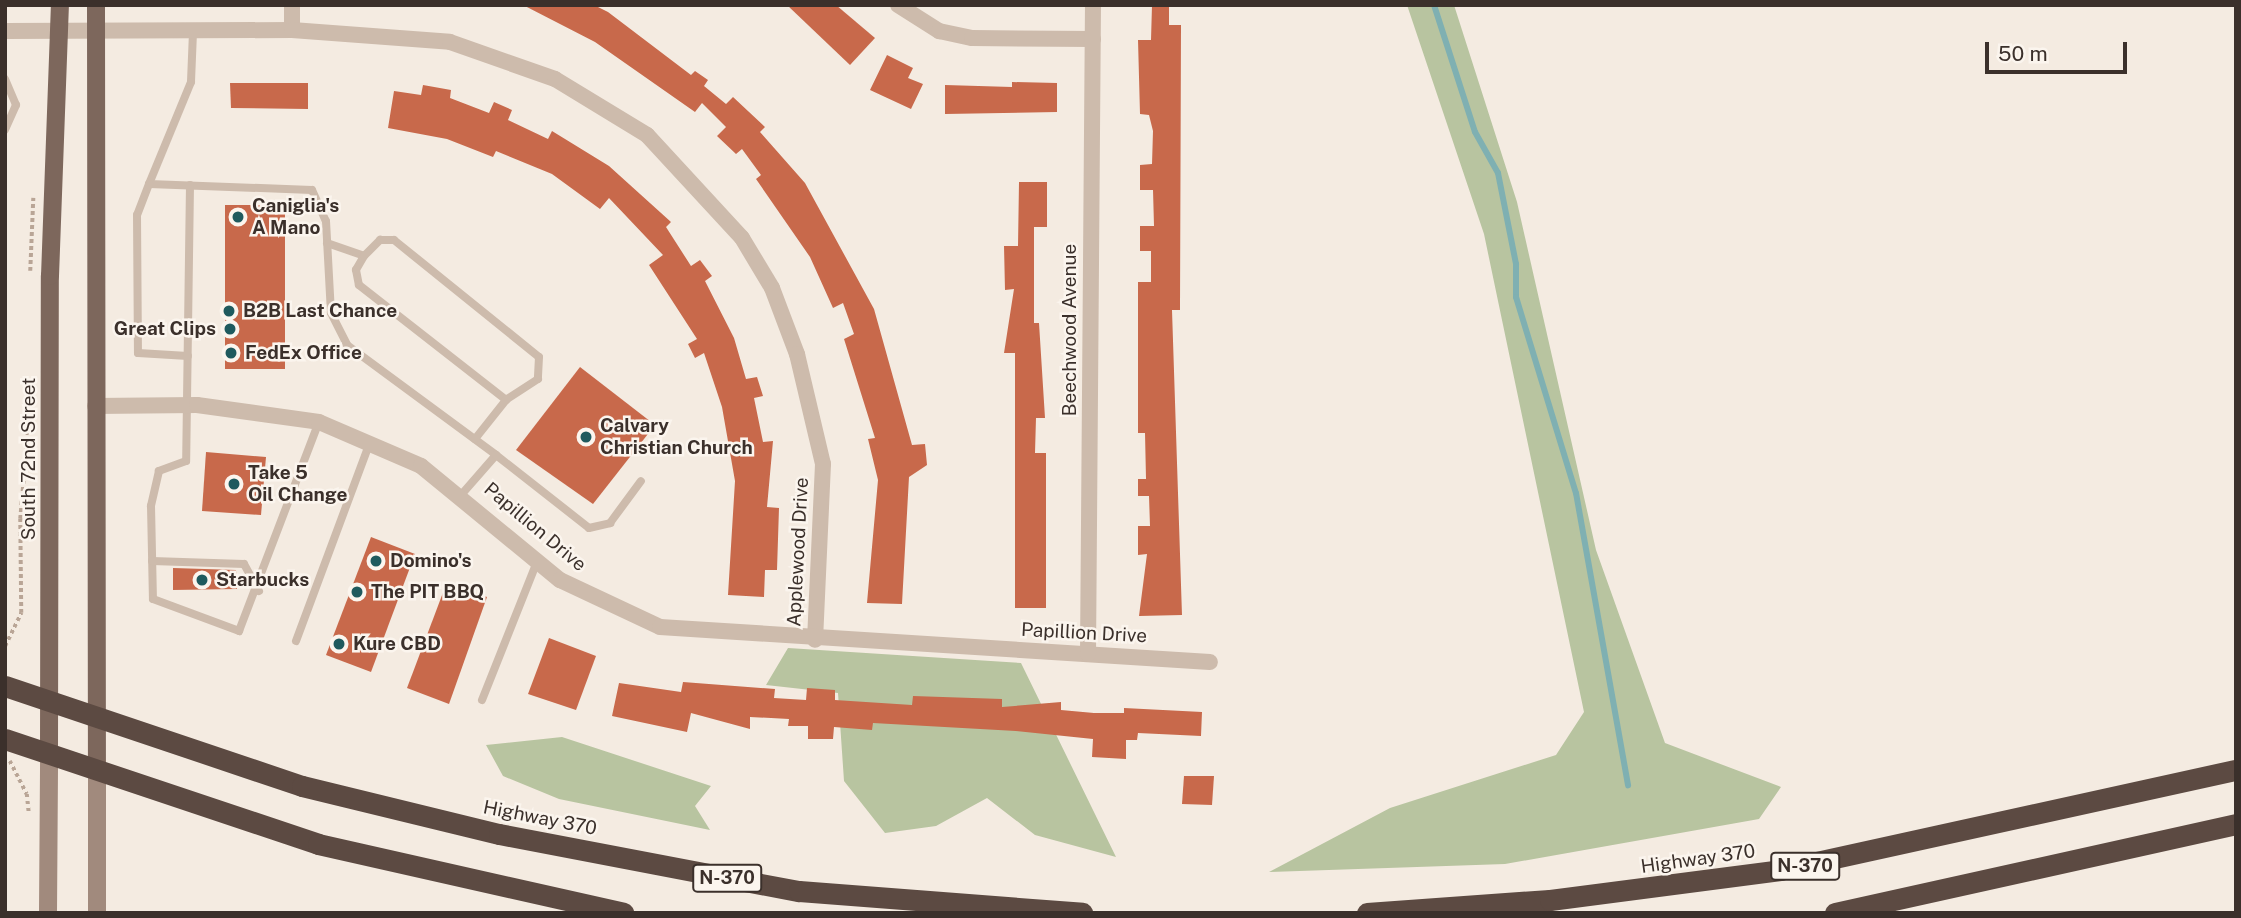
<!DOCTYPE html>
<html>
<head>
<meta charset="utf-8">
<style>
	body { margin:0 }
	#map { position:relative; width:2241px; height:918px; overflow:hidden; background:#f4ebe1; font-family:"Public Sans",sans-serif }
	div>[style] { position:absolute }
	.green>* { inset:0; background:#b8c4a0 }
	.stream>* { height:6px; margin:-3px; padding:0 3px; transform-origin:3px; border-radius:3px; background:#7fb0b2 }
	.building>* { inset:0; background:#c8694b }
	.path>* { height:3.5px; margin-top:-1.75px; transform-origin:0; background:repeating-linear-gradient(90deg,#b9a596 0 3.5px,transparent 0 7px) }
	.lane>* { height:8px; margin:-4px; padding:0 4px; transform-origin:4px; border-radius:4px; background:#cdbbac }
	.street>* { height:16px; margin:-8px; padding:0 8px; transform-origin:8px; border-radius:8px; background:#cdbbac }
	.secondary>* { height:18px; margin:-9px; padding:0 9px; transform-origin:9px; border-radius:9px; background:#a18a7d }
	.primary>* { height:18px; margin:-9px; padding:0 9px; transform-origin:9px; border-radius:9px; background:#7d675c }
	.highway>* { height:21px; margin:-10.5px; padding:0 10.5px; transform-origin:10.5px; border-radius:10.5px; background:#5c4a42 }
	.dots>* { width:19px; height:19px; translate:-50% -50%; box-sizing:border-box; border:4px solid #fbf5ee; border-radius:50% }
	span { translate:-50% -50%; white-space:nowrap; text-align:center; line-height:1.15; -webkit-text-stroke:5px #fbf5ee; paint-order:stroke }
	.shield-label span { padding:2px 5px; background:#fbf5ee; border:2px solid; border-radius:5px; -webkit-text-stroke-width:0 }
	.shield-label { font-size:18px; color:#3b302b; font-weight:700 }
	.poi-label { font-size:19px; color:#3b302b; font-weight:700 }
	.left { translate:0 -50%; text-align:left }
	.right { translate:-100% -50%; text-align:right }
	.street-label { font-size:19px; color:#3b302b }
	.frame { position:absolute; inset:0; border:7px solid #3b302b; pointer-events:none }
	.scale { position:absolute; left:1985px; top:42px; width:142px; height:32px; box-sizing:border-box; border:4px solid #3b302b; border-top:0; padding-left:9px; font-size:21px; line-height:24px; white-space:nowrap; color:#3b302b; -webkit-text-stroke:5px #fbf5ee; paint-order:stroke }
</style>
</head>
<body>
<div id="map">
	<div class="green">
		<div style="clip-path:polygon(1407px 5px,1454px 5px,1517px 202px,1596px 550px,1665px 743px,1781px 787px,1759px 819px,1505px 864px,1269px 872px,1390px 808px,1556px 755px,1584px 712px,1484px 234px)"></div>
		<div style="clip-path:polygon(788px 648px,1021px 663px,1116px 857px,1035px 835px,987px 798px,936px 826px,885px 833px,844px 781px,838px 693px,766px 685px)"></div>
		<div style="clip-path:polygon(562px 737px,711px 786px,695px 806px,710px 830px,559px 799px,503px 776px,486px 745px)"></div>
	</div>
	<div class="stream">
		<div style="left:1434px;top:5px;width:133px;rotate:72.1deg"></div>
		<div style="left:1475px;top:132px;width:47px;rotate:60.7deg"></div>
		<div style="left:1498px;top:173px;width:93px;rotate:78.8deg"></div>
		<div style="left:1516px;top:264px;width:33px;rotate:90deg"></div>
		<div style="left:1516px;top:297px;width:205px;rotate:73deg"></div>
		<div style="left:1576px;top:493px;width:297px;rotate:79.9deg"></div>
	</div>
	<div class="building">
		<div style="clip-path:polygon(523px 5px,594px 5px,608px 12px,691px 75px,695px 71px,708px 80px,704px 86px,726px 104px,733px 97px,765px 127px,760px 132px,805px 183px,874px 309px,912px 445px,925px 444px,927px 465px,909px 477px,902px 604px,867px 603px,878px 480px,868px 439px,875px 438px,844px 339px,854px 334px,843px 303px,833px 308px,810px 257px,756px 179px,761px 175px,742px 149px,736px 154px,717px 136px,726px 127px,702px 103px,695px 112px,595px 42px)"></div>
		<div style="clip-path:polygon(787px 5px,836px 5px,875px 38px,850px 65px)"></div>
		<div style="clip-path:polygon(1152px 5px,1169px 5px,1169px 25px,1181px 25px,1180px 310px,1172px 310px,1182px 615px,1139px 616px,1147px 554px,1138px 555px,1138px 526px,1150px 526px,1149px 496px,1138px 496px,1138px 479px,1146px 479px,1145px 433px,1138px 433px,1138px 282px,1151px 282px,1151px 251px,1140px 251px,1140px 226px,1154px 226px,1153px 190px,1140px 190px,1140px 165px,1152px 164px,1153px 131px,1149px 115px,1140px 114px,1138px 40px,1151px 40px)"></div>
		<div style="clip-path:polygon(887px 55px,913px 68px,908px 78px,923px 84px,911px 109px,870px 90px)"></div>
		<div style="clip-path:polygon(1012px 82px,1057px 83px,1057px 112px,945px 114px,945px 85px,1012px 87px)"></div>
		<div style="clip-path:polygon(230px 83px,308px 83px,308px 109px,231px 108px)"></div>
		<div style="clip-path:polygon(423px 85px,451px 90px,450px 98px,489px 113px,494px 102px,512px 110px,508px 120px,548px 139px,552px 131px,609px 166px,671px 222px,666px 227px,691px 266px,700px 260px,712px 276px,705px 281px,734px 338px,746px 379px,757px 377px,763px 396px,754px 398px,763px 442px,773px 441px,767px 507px,779px 508px,777px 570px,765px 570px,764px 597px,728px 595px,735px 481px,722px 407px,704px 353px,695px 358px,688px 344px,697px 339px,649px 265px,663px 255px,609px 198px,600px 209px,552px 174px,496px 151px,493px 157px,447px 139px,388px 128px,394px 91px,421px 95px)"></div>
		<div style="clip-path:polygon(1019px 182px,1047px 182px,1047px 227px,1034px 227px,1034px 323px,1039px 323px,1045px 418px,1036px 418px,1035px 453px,1046px 453px,1046px 608px,1015px 608px,1015px 353px,1004px 353px,1014px 289px,1005px 290px,1004px 246px,1018px 246px)"></div>
		<div style="clip-path:polygon(225px 205px,285px 205px,285px 369px,225px 369px)"></div>
		<div style="clip-path:polygon(580px 367px,655px 425px,593px 504px,516px 450px)"></div>
		<div style="clip-path:polygon(206px 452px,266px 457px,261px 515px,202px 511px)"></div>
		<div style="clip-path:polygon(371px 537px,415px 554px,371px 672px,326px 655px)"></div>
		<div style="clip-path:polygon(173px 568px,236px 570px,237px 589px,173px 590px)"></div>
		<div style="clip-path:polygon(447px 582px,487px 597px,449px 704px,407px 688px)"></div>
		<div style="clip-path:polygon(549px 638px,596px 656px,576px 710px,528px 694px)"></div>
		<div style="clip-path:polygon(683px 682px,775px 689px,774px 698px,806px 700px,807px 688px,835px 690px,835px 700px,912px 705px,913px 696px,1002px 699px,1002px 707px,1061px 702px,1061px 710px,1094px 713px,1124px 713px,1124px 708px,1202px 712px,1201px 736px,1138px 733px,1137px 740px,1126px 740px,1126px 759px,1092px 757px,1093px 739px,1016px 731px,873px 723px,872px 730px,834px 727px,833px 739px,808px 739px,808px 726px,788px 726px,789px 719px,750px 717px,750px 729px,691px 713px,687px 732px,612px 716px,619px 683px,681px 692px)"></div>
		<div style="clip-path:polygon(1184px 776px,1214px 776px,1212px 805px,1182px 804px)"></div>
	</div>
	<div class="path">
		<div style="left:30px;top:271px;width:73px;rotate:-87.6deg"></div>
		<div style="left:5px;top:646px;width:37px;rotate:-64deg"></div>
		<div style="left:21px;top:613px;width:94px;rotate:-90.6deg"></div>
		<div style="left:20px;top:519px;width:114px;rotate:-85deg"></div>
		<div style="left:10px;top:761px;width:37px;rotate:63deg"></div>
		<div style="left:27px;top:794px;width:20px;rotate:84deg"></div>
	</div>
	<div class="lane">
		<div style="left:193px;top:32px;width:50px;rotate:92.3deg"></div>
		<div style="left:191px;top:82px;width:110px;rotate:112.4deg"></div>
		<div style="left:149px;top:184px;width:163px;rotate:2.1deg"></div>
		<div style="left:312px;top:190px;width:34px;rotate:66deg"></div>
		<div style="left:326px;top:221px;width:92px;rotate:86.9deg"></div>
		<div style="left:331px;top:313px;width:36px;rotate:63deg"></div>
		<div style="left:347px;top:345px;width:185px;rotate:36.4deg"></div>
		<div style="left:496px;top:455px;width:52px;rotate:131.1deg"></div>
		<div style="left:5px;top:79px;width:28px;rotate:67deg"></div>
		<div style="left:16px;top:105px;width:27px;rotate:114deg"></div>
		<div style="left:149px;top:184px;width:33px;rotate:111deg"></div>
		<div style="left:137px;top:215px;width:138px;rotate:89.6deg"></div>
		<div style="left:138px;top:353px;width:50px;rotate:3.4deg"></div>
		<div style="left:190px;top:185px;width:276px;rotate:90.8deg"></div>
		<div style="left:186px;top:461px;width:29px;rotate:160deg"></div>
		<div style="left:159px;top:471px;width:36px;rotate:103deg"></div>
		<div style="left:151px;top:506px;width:93px;rotate:88.8deg"></div>
		<div style="left:153px;top:599px;width:92px;rotate:20.4deg"></div>
		<div style="left:239px;top:631px;width:224px;rotate:-69.1deg"></div>
		<div style="left:327px;top:243px;width:39px;rotate:19deg"></div>
		<div style="left:364px;top:256px;width:16px;rotate:120deg"></div>
		<div style="left:356px;top:270px;width:15px;rotate:79deg"></div>
		<div style="left:359px;top:285px;width:187px;rotate:38deg"></div>
		<div style="left:506px;top:400px;width:50px;rotate:128.5deg"></div>
		<div style="left:364px;top:256px;width:23px;rotate:-45deg"></div>
		<div style="left:380px;top:240px;width:14px"></div>
		<div style="left:394px;top:240px;width:186px;rotate:38.9deg"></div>
		<div style="left:539px;top:357px;width:22px;rotate:93deg"></div>
		<div style="left:538px;top:379px;width:38px;rotate:147deg"></div>
		<div style="left:496px;top:455px;width:118px;rotate:38.1deg"></div>
		<div style="left:589px;top:528px;width:22px;rotate:-13deg"></div>
		<div style="left:610px;top:523px;width:52px;rotate:-53.6deg"></div>
		<div style="left:152px;top:561px;width:92px;rotate:1.9deg"></div>
		<div style="left:244px;top:564px;width:31px;rotate:61deg"></div>
		<div style="left:296px;top:641px;width:212px;rotate:-69.6deg"></div>
		<div style="left:482px;top:700px;width:149px;rotate:-68.3deg"></div>
	</div>
	<div class="street">
		<div style="left:898px;top:5px;width:49px;rotate:32.4deg"></div>
		<div style="left:939px;top:31px;width:34px;rotate:12deg"></div>
		<div style="left:972px;top:38px;width:121px;rotate:0.5deg"></div>
		<div style="left:292px;top:30px;width:25px;rotate:-90deg"></div>
		<div style="left:5px;top:31px;width:287px;rotate:-0.2deg"></div>
		<div style="left:292px;top:30px;width:158px;rotate:4.3deg"></div>
		<div style="left:450px;top:42px;width:111px;rotate:19.4deg"></div>
		<div style="left:555px;top:79px;width:108px;rotate:31.3deg"></div>
		<div style="left:647px;top:135px;width:140px;rotate:47.3deg"></div>
		<div style="left:742px;top:238px;width:58px;rotate:59deg"></div>
		<div style="left:772px;top:288px;width:71px;rotate:69.3deg"></div>
		<div style="left:797px;top:354px;width:113px;rotate:76.7deg"></div>
		<div style="left:823px;top:464px;width:176px;rotate:92.6deg"></div>
		<div style="left:95px;top:406px;width:102px;rotate:-0.6deg"></div>
		<div style="left:197px;top:405px;width:123px;rotate:7.9deg"></div>
		<div style="left:319px;top:422px;width:111px;rotate:23.3deg"></div>
		<div style="left:421px;top:466px;width:180px;rotate:39.4deg"></div>
		<div style="left:560px;top:580px;width:110px;rotate:25.2deg"></div>
		<div style="left:660px;top:627px;width:551px;rotate:3.64deg"></div>
		<div style="left:1088px;top:654px;width:649px;rotate:-89.56deg"></div>
	</div>
	<div class="secondary">
		<div style="left:48px;top:913px;width:159px;rotate:-89.6deg"></div>
		<div style="left:97px;top:913px;width:142px;rotate:-90deg"></div>
	</div>
	<div class="primary">
		<div style="left:96px;top:5px;width:766px;rotate:89.93deg"></div>
		<div style="left:49px;top:754px;width:478px;rotate:-89.9deg"></div>
		<div style="left:50px;top:276px;width:271px;rotate:-87.9deg"></div>
	</div>
	<div class="highway">
		<div style="left:5px;top:686px;width:313px;rotate:18.6deg"></div>
		<div style="left:302px;top:786px;width:203px;rotate:13.7deg"></div>
		<div style="left:499px;top:834px;width:305px;rotate:10.8deg"></div>
		<div style="left:799px;top:891px;width:284px;rotate:4.4deg"></div>
		<div style="left:5px;top:739px;width:330px;rotate:18.5deg"></div>
		<div style="left:318px;top:844px;width:313px;rotate:12.7deg"></div>
		<div style="left:1367px;top:913px;width:183px;rotate:-4.1deg"></div>
		<div style="left:1550px;top:900px;width:232px;rotate:-7.4deg"></div>
		<div style="left:1780px;top:870px;width:467px;rotate:-12.4deg"></div>
		<div style="left:1835px;top:913px;width:411px;rotate:-12.5deg"></div>
	</div>
	<div class="dots">
		<div style="left:238px;top:217px;background:#1f5a5e"></div>
		<div style="left:229px;top:311px;background:#1f5a5e"></div>
		<div style="left:230px;top:329px;background:#1f5a5e"></div>
		<div style="left:231px;top:353px;background:#1f5a5e"></div>
		<div style="left:586px;top:437px;background:#1f5a5e"></div>
		<div style="left:234px;top:484px;background:#1f5a5e"></div>
		<div style="left:376px;top:561px;background:#1f5a5e"></div>
		<div style="left:202px;top:580px;background:#1f5a5e"></div>
		<div style="left:357px;top:592px;background:#1f5a5e"></div>
		<div style="left:339px;top:644px;background:#1f5a5e"></div>
	</div>
	<div class="shield-label">
		<span style="left:1805px;top:866px">N-370</span>
		<span style="left:727px;top:878px">N-370</span>
	</div>
	<div class="poi-label">
		<span class="left" style="left:252px;top:217px">Caniglia's<br>A Mano</span>
		<span class="left" style="left:243px;top:311px">B2B Last Chance</span>
		<span class="right" style="left:216px;top:329px">Great Clips</span>
		<span class="left" style="left:245px;top:353px">FedEx Office</span>
		<span class="left" style="left:600px;top:437px">Calvary<br>Christian Church</span>
		<span class="left" style="left:248px;top:484px">Take 5<br>Oil Change</span>
		<span class="left" style="left:390px;top:561px">Domino's</span>
		<span class="left" style="left:216px;top:580px">Starbucks</span>
		<span class="left" style="left:371px;top:592px">The PIT BBQ</span>
		<span class="left" style="left:353px;top:644px">Kure CBD</span>
	</div>
	<div class="street-label">
		<span style="left:1070px;top:330px;rotate:-90deg">Beechwood Avenue</span>
		<span style="left:29px;top:459px;rotate:-90deg">South 72nd Street</span>
		<span style="left:535px;top:527px;rotate:40deg">Papillion Drive</span>
		<span style="left:798px;top:552px;rotate:-87deg">Applewood Drive</span>
		<span style="left:1084px;top:633px;rotate:3deg">Papillion Drive</span>
		<span style="left:540px;top:818px;rotate:11deg">Highway 370</span>
		<span style="left:1698px;top:859px;rotate:-8deg">Highway 370</span>
	</div>
	<div class="frame"></div>
	<div class="scale">50 m</div>
</div>
</body>
</html>
